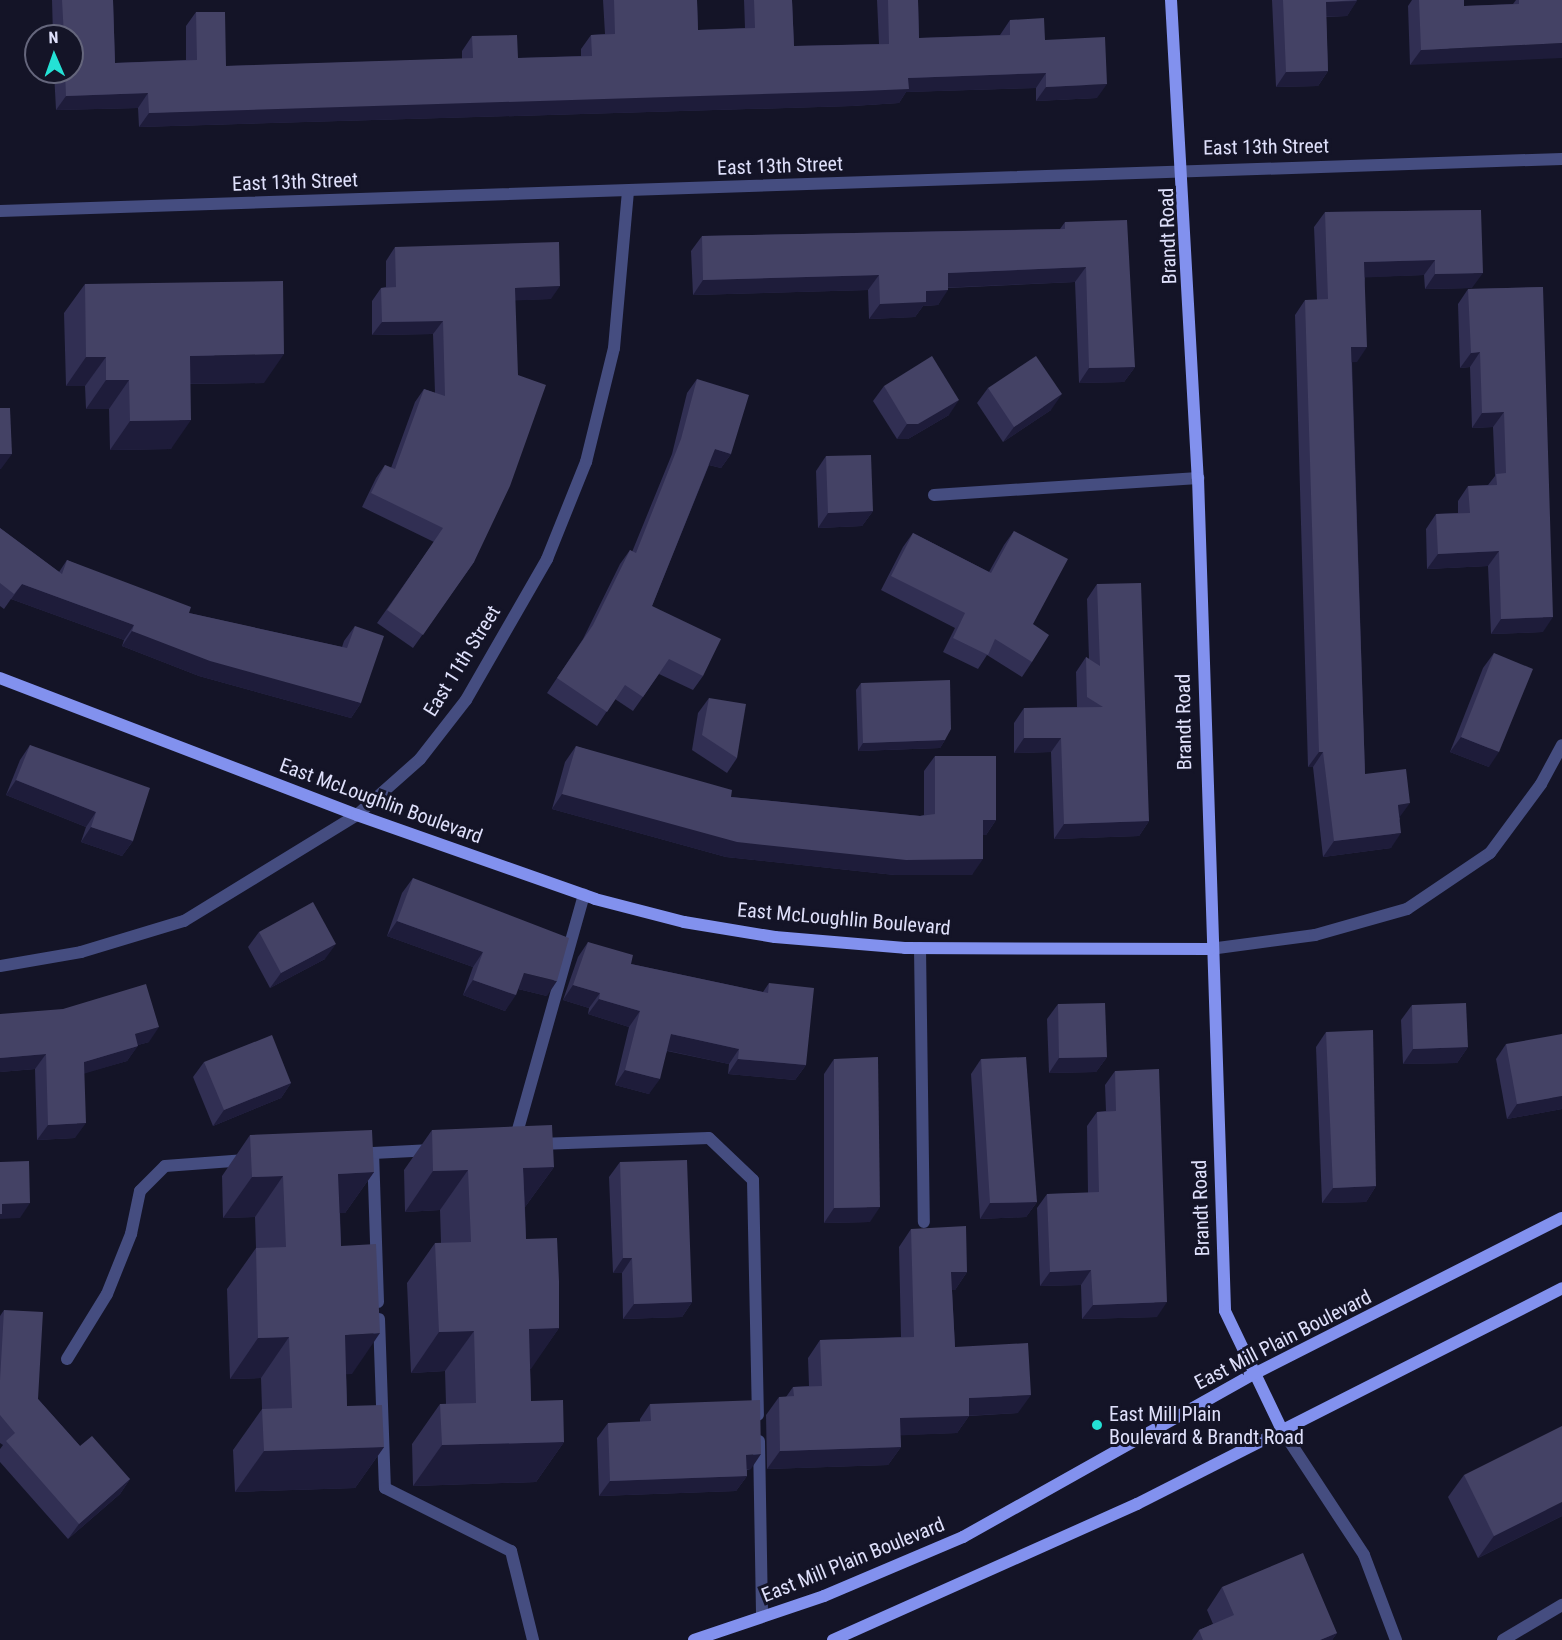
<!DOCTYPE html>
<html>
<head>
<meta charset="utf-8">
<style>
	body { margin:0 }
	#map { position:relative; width:1562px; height:1640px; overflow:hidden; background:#141427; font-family:"Roboto Condensed",sans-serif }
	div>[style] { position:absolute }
	.lane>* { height:12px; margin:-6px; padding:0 6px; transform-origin:6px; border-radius:6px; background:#454d80 }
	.street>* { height:12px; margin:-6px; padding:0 6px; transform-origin:6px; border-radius:6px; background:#454d80 }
	.secondary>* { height:12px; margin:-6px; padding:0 6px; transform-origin:6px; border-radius:6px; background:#8291ee }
	.wall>* { inset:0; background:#312f53 }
	.shaded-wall>* { inset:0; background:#1e1c3a }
	.building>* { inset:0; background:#444265 }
	.dots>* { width:16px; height:16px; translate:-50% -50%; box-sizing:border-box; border:3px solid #141427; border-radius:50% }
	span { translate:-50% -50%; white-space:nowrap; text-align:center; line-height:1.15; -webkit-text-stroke:6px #141427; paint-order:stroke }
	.street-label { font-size:20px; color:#dfe0fb }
	.poi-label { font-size:20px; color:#dfe0fb }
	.left { translate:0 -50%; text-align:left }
	.north { position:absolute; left:24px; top:24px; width:60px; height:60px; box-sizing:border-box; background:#141427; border:2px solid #65667c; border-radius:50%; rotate:358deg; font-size:16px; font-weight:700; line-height:24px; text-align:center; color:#dfe0fb }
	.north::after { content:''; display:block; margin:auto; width:21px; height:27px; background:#24e1d5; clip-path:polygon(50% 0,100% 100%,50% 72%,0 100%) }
</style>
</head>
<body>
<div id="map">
	<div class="lane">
		<div style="left:934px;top:495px;width:265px;rotate:-3.7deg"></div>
		<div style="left:920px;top:948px;width:274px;rotate:89.2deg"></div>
		<div style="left:515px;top:1140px;width:255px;rotate:-74.3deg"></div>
		<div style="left:539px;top:1144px;width:170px;rotate:-2deg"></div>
		<div style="left:709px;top:1138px;width:61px;rotate:43.7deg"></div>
		<div style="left:753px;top:1180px;width:235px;rotate:88.8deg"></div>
		<div style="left:378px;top:1302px;width:149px;rotate:-91.9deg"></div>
		<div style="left:373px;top:1153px;width:59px;rotate:-2.9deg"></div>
		<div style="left:379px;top:1319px;width:169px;rotate:88deg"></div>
		<div style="left:385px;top:1488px;width:141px;rotate:26.6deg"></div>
		<div style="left:511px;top:1551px;width:92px;rotate:76.1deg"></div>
		<div style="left:67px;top:1359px;width:76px;rotate:-58.4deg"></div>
		<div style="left:107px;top:1294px;width:65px;rotate:-68.2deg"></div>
		<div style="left:131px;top:1234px;width:44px;rotate:-78.2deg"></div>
		<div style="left:140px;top:1191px;width:35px;rotate:-45deg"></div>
		<div style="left:165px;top:1166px;width:81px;rotate:-4.2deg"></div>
		<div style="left:759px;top:1441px;width:176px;rotate:89deg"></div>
	</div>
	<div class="street">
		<div style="left:0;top:211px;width:1563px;rotate:-1.91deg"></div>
		<div style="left:1210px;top:949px;width:106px;rotate:-7.6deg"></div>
		<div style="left:1315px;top:935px;width:96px;rotate:-15.8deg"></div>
		<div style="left:1407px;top:909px;width:100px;rotate:-34deg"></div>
		<div style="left:1490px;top:853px;width:86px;rotate:-53.5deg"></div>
		<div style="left:1541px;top:784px;width:44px;rotate:-61.7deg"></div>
		<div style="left:0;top:966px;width:82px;rotate:-9.8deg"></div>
		<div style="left:81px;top:952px;width:108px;rotate:-16.8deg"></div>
		<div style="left:184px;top:921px;width:203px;rotate:-31.5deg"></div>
		<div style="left:357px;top:815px;width:84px;rotate:-41.6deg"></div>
		<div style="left:420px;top:759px;width:75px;rotate:-52.1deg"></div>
		<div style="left:466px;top:700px;width:163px;rotate:-60.1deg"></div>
		<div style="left:547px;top:559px;width:105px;rotate:-68.1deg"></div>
		<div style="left:586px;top:462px;width:117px;rotate:-76.2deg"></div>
		<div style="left:614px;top:348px;width:157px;rotate:-84.9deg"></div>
		<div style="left:1282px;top:1430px;width:149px;rotate:56.7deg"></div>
		<div style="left:1364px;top:1555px;width:91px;rotate:69.4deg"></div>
		<div style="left:1503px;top:1640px;width:69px;rotate:-30.7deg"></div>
	</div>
	<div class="secondary">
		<div style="left:1171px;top:0;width:479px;rotate:86.8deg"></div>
		<div style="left:1198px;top:478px;width:833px;rotate:88.14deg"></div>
		<div style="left:1225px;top:1311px;width:132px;rotate:64.4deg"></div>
		<div style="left:0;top:678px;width:382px;rotate:21deg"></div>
		<div style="left:357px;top:815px;width:252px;rotate:19.4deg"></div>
		<div style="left:595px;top:899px;width:92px;rotate:14.5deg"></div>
		<div style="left:684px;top:922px;width:92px;rotate:9.4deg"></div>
		<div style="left:775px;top:937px;width:130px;rotate:4.8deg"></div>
		<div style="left:905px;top:948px;width:305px;rotate:0.2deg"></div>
		<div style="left:694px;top:1640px;width:137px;rotate:-18.7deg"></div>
		<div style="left:824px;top:1596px;width:151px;rotate:-23deg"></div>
		<div style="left:963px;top:1537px;width:331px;rotate:-29.3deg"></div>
		<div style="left:1252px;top:1375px;width:347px;rotate:-26.9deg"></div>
		<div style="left:833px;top:1640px;width:333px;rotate:-24.1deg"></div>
		<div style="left:1137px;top:1504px;width:477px;rotate:-26.9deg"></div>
	</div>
	<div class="wall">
		<div style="clip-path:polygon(52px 0,113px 0,115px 63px,186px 60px,186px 26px,196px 12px,226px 66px,462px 59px,462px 51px,472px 36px,518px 58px,581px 56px,581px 49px,591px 35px,605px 34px,603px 0,697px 0,698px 30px,745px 28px,744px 0,792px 0,794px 46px,879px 44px,877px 0,918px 0,919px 38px,1000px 35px,1010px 20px,1045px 40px,1097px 98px,1036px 101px,1036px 88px,906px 92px,899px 103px,852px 106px,139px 127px,138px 108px,56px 110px,54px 72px,72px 72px,72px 36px,53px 36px)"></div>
		<div style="clip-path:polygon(1272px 0,1357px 0,1347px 16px,1326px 17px,1328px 71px,1318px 86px,1276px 87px)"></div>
		<div style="clip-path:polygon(1412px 0,1464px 0,1464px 6px,1513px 4px,1516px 0,1562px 0,1410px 65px,1408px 6px)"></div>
		<div style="clip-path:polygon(1481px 210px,1472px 288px,1425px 289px,1424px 275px,1365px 277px,1357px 362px,1352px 362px,1365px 774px,1400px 818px,1391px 848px,1323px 857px,1313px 767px,1308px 767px,1295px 315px,1305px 300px,1317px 300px,1314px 227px,1325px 212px)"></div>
		<div style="clip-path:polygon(1065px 222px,1135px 367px,1124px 382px,1079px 383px,1075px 282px,948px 288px,938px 305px,923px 306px,915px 317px,869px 319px,868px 290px,693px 295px,691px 251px,702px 236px,1060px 229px)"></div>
		<div style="clip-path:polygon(395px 247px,551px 299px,515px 300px,474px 562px,413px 648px,377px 623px,434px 542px,362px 507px,376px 478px,385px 465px,391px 468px,415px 402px,424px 389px,435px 393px,433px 334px,372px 335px,372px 301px,381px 288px,386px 287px,386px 261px)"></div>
		<div style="clip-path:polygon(85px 284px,264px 383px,190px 384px,171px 449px,110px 450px,109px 409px,86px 409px,85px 386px,66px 386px,64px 313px)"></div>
		<div style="clip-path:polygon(1543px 287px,1543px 632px,1491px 634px,1488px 566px,1427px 569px,1426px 529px,1436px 514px,1458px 513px,1458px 501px,1468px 486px,1488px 485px,1495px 476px,1493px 427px,1472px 428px,1470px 367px,1460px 368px,1458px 304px,1468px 289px)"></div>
		<div style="clip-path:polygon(697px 379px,731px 454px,721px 468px,709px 465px,652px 606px,703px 676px,693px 690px,659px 674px,633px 711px,615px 699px,597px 726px,547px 693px,583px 639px,620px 564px,630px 550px,632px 552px,672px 454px,687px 393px)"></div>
		<div style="clip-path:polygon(884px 386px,949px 415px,908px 439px,897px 439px,873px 401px)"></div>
		<div style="clip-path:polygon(988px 388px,1051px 410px,1003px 442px,977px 403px)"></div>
		<div style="clip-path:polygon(826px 456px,873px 511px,862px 526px,818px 528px,816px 471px)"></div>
		<div style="clip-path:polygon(0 528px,59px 572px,67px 560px,189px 613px,342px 647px,344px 641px,355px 626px,361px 703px,351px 718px,199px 676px,122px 646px,124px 640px,11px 599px,4px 609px,0 606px)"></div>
		<div style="clip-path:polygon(1014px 531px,1033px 624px,1032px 662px,1022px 677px,987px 655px,978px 669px,943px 652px,955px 628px,881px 590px,903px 547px,913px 533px,989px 572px,1004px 545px)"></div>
		<div style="clip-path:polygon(1097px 584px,1149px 821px,1139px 836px,1054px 839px,1051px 752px,1014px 753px,1014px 723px,1024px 708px,1077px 707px,1076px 672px,1086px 657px,1089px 659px,1087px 599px)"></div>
		<div style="clip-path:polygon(1494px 653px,1489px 767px,1450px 752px,1483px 668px)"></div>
		<div style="clip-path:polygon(861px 683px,945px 740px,940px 748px,858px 751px,856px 690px)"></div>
		<div style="clip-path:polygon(709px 698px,737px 758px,727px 773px,692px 750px,698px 713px)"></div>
		<div style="clip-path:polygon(30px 745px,133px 841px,122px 856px,81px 842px,86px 827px,6px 795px,20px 760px)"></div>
		<div style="clip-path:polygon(576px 746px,731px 797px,920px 816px,924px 815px,924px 771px,935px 756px,996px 820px,986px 835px,983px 835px,972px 875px,895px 875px,726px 857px,552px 809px,565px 762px)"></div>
		<div style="clip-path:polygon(413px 878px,547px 996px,518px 989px,505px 1011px,463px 995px,473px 967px,387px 936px,402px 893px)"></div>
		<div style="clip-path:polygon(259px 932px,325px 959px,270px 988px,248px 947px)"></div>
		<div style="clip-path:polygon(588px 942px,631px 964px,763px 992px,769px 983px,806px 1065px,795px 1080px,728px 1074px,729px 1064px,667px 1051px,649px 1094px,615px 1085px,629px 1027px,588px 1014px,589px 1008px,563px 1000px,578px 957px)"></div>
		<div style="clip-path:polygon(1058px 1004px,1107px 1057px,1096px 1072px,1049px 1073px,1047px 1019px)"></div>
		<div style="clip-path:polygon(1412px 1005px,1468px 1047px,1457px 1063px,1403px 1064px,1401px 1020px)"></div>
		<div style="clip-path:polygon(0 1014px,149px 1042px,138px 1045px,127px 1061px,84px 1073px,75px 1138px,37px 1140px,35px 1069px,0 1072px)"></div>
		<div style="clip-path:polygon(1326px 1032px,1376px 1186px,1366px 1202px,1322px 1203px,1316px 1047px)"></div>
		<div style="clip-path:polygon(1506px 1044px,1562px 1109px,1507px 1119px,1496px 1059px)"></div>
		<div style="clip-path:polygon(834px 1059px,870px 1222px,824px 1223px,824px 1074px)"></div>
		<div style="clip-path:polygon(981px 1059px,1037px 1202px,1026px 1217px,980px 1219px,971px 1074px)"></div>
		<div style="clip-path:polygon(204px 1062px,291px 1083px,281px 1098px,213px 1126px,193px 1077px)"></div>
		<div style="clip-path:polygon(1115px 1071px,1157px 1317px,1082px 1319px,1081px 1285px,1040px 1286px,1037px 1208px,1047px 1194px,1088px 1193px,1087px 1126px,1097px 1112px,1106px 1111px,1105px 1085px)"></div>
		<div style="clip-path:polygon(432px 1130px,554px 1167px,525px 1207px,526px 1239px,559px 1328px,530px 1369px,531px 1401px,564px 1442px,536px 1482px,413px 1486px,412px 1444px,440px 1404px,446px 1404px,445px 1371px,411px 1373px,407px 1283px,435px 1243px,441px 1243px,440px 1210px,405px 1212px,404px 1170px)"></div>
		<div style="clip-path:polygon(250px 1135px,374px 1172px,345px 1213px,340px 1213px,341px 1246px,352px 1374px,346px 1374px,347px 1406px,384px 1447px,355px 1488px,235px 1492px,233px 1450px,262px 1409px,261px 1378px,230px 1379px,227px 1289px,256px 1248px,255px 1217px,223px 1218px,222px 1176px)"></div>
		<div style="clip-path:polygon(620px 1162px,692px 1302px,682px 1317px,623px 1319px,622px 1273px,613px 1273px,609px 1177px)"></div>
		<div style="clip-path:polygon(911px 1229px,967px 1272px,955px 1290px,952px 1290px,955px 1347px,1018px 1413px,969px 1416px,957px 1433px,900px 1435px,901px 1447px,888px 1465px,767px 1469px,766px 1415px,779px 1397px,786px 1397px,793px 1387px,809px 1386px,808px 1358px,820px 1340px,901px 1337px,899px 1247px)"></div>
		<div style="clip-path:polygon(4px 1310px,38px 1399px,80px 1446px,130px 1479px,120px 1494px,68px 1539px,0 1462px,0 1449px,3px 1445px,0 1443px,0 1316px)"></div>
		<div style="clip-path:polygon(650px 1404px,751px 1469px,747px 1470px,747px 1476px,736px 1491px,599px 1496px,597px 1438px,608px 1423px,640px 1422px,640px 1419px)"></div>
		<div style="clip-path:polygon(1464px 1475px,1562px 1516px,1478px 1558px,1448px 1497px)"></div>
		<div style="clip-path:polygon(1222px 1587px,1337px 1633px,1332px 1640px,1192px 1640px,1199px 1630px,1213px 1624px,1207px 1610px)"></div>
	</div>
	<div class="shaded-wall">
		<div style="clip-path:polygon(1357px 1px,1347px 16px,1315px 17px,1326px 2px)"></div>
		<div style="clip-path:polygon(1562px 43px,1562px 58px,1410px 65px,1421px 50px)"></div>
		<div style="clip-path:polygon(1328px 71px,1318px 86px,1276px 87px,1286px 72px)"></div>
		<div style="clip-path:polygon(1046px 73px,1036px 88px,906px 92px,899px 103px,852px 106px,139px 127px,149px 113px,908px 78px)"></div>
		<div style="clip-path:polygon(1107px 84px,1097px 98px,1036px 101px,1046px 87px)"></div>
		<div style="clip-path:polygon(148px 93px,138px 108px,56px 110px,66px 96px)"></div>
		<div style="clip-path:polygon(1435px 260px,1424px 275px,1354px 278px,1364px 262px)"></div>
		<div style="clip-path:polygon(1086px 267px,1075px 282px,937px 288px,948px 273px)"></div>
		<div style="clip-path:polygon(1483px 273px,1472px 288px,1425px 289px,1435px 274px)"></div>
		<div style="clip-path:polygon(879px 275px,868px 290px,693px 295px,703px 280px)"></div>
		<div style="clip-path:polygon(560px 286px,551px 299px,505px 301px,515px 288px)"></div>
		<div style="clip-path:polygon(948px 290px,938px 305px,923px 306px,915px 317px,869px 319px,880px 304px,926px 291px)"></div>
		<div style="clip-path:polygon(443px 321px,433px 334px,372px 335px,382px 322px)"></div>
		<div style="clip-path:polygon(1351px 347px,1367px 347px,1357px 362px,1341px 363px)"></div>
		<div style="clip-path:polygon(1480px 352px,1470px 367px,1460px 368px,1471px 353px)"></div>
		<div style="clip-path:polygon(284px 354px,264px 383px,170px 384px,190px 356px)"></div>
		<div style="clip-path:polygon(86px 357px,106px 357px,85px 386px,66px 386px)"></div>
		<div style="clip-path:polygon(1135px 367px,1124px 382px,1079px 383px,1089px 368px)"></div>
		<div style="clip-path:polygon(106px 380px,129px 380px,109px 409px,86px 409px)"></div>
		<div style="clip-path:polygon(1062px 394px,1051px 410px,1003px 442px,1014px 427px)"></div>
		<div style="clip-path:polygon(959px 400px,949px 415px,908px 439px,897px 439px,907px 424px)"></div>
		<div style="clip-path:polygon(1504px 412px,1493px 427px,1472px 428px,1482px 413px)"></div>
		<div style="clip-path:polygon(191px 420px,171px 449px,110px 450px,130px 421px)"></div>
		<div style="clip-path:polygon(715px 449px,731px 454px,721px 468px,705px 464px)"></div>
		<div style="clip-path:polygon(0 454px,12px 454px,1px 469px,0 469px)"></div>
		<div style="clip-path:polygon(873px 511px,862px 526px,818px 528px,828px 513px)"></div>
		<div style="clip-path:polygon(1499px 551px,1488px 566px,1427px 569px,1438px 554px)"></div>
		<div style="clip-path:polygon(22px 584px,134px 625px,124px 640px,11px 599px,4px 609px)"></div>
		<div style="clip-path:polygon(1553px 617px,1543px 632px,1491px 634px,1501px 619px)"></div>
		<div style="clip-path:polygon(132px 631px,361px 703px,351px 718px,199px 676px,122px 646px)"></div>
		<div style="clip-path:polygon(1461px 737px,1499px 752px,1489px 767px,1450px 752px)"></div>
		<div style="clip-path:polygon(1024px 738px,1061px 738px,1051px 752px,1014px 753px)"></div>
		<div style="clip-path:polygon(945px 740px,940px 748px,858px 751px,863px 743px)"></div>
		<div style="clip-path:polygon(1319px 752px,1323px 752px,1313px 767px,1308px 767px)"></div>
		<div style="clip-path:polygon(16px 780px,96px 812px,86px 827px,6px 795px)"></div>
		<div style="clip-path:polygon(562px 794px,983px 859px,972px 875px,895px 875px,726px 857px,552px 809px)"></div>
		<div style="clip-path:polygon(1410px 803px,1399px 818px,1398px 805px)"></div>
		<div style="clip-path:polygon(983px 820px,996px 820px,986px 835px,972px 835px)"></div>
		<div style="clip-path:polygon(1149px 821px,1139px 836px,1054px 839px,1064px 824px)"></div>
		<div style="clip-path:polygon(91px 827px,133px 841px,122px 856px,81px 842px)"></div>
		<div style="clip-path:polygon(1401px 833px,1391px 848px,1323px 857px,1334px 841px)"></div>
		<div style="clip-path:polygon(397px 921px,483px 952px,473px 967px,387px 936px)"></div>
		<div style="clip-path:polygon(336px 944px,325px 959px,270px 988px,281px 973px)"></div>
		<div style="clip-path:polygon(524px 973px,557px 981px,547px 996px,514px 988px)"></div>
		<div style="clip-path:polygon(473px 980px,516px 995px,505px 1011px,463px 995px)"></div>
		<div style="clip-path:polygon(573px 985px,600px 993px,589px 1008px,563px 1000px)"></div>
		<div style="clip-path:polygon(599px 999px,640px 1011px,629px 1027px,588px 1014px)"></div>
		<div style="clip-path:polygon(159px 1027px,149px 1042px,124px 1049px,135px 1034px)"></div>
		<div style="clip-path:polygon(671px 1034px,739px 1049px,729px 1064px,660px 1049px)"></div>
		<div style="clip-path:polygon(138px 1046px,127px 1061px,73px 1077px,84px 1062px)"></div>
		<div style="clip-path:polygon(1468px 1047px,1457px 1063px,1403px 1064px,1413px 1049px)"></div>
		<div style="clip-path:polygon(46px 1054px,35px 1069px,0 1072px,0 1058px)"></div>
		<div style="clip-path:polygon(1107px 1057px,1096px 1072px,1049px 1073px,1059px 1058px)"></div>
		<div style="clip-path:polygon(738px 1059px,806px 1065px,795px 1080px,728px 1074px)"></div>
		<div style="clip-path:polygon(625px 1070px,660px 1079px,649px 1094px,615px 1085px)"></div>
		<div style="clip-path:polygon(291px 1083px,281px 1098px,213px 1126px,224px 1110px)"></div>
		<div style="clip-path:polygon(1562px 1096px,1562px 1109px,1507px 1119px,1517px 1104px)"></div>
		<div style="clip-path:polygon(86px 1123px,75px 1138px,37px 1140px,48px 1125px)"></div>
		<div style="clip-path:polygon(554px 1167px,525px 1207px,523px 1168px)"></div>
		<div style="clip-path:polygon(468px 1170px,440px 1210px,405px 1212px,433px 1171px)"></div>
		<div style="clip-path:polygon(374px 1172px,345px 1213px,310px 1214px,338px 1174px)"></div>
		<div style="clip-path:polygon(283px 1176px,255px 1217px,223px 1218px,252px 1177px)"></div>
		<div style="clip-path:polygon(1376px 1186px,1366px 1202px,1322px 1203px,1333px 1188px)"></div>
		<div style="clip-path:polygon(1037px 1202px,1026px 1217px,980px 1219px,990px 1203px)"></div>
		<div style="clip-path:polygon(30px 1203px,20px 1218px,0 1219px,0 1207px,2px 1204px)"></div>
		<div style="clip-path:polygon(880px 1207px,870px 1222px,824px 1223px,834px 1208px)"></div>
		<div style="clip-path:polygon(623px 1258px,632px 1258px,622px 1273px,613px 1273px)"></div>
		<div style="clip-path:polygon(1091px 1270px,1081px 1285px,1040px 1286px,1050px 1272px)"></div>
		<div style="clip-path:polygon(951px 1272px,967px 1272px,955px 1290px,939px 1290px)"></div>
		<div style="clip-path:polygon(692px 1302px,682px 1317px,623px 1319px,634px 1304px)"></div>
		<div style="clip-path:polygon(1167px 1302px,1157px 1317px,1082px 1319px,1093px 1305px)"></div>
		<div style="clip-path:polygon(559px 1328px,531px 1369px,501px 1370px,529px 1329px)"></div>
		<div style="clip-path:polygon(474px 1331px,445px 1371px,411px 1373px,439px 1332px)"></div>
		<div style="clip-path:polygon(380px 1333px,352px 1374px,316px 1376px,345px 1335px)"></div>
		<div style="clip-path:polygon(289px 1337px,261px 1378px,230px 1379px,258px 1338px)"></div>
		<div style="clip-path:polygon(1031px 1395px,1018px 1413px,962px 1416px,969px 1416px,957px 1433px,887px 1436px,900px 1418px,969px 1398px)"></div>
		<div style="clip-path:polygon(564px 1442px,536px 1482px,413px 1486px,442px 1445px)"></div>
		<div style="clip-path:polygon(384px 1447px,355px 1488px,235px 1492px,264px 1451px)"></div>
		<div style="clip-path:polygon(901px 1447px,888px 1465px,767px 1469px,780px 1451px)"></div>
		<div style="clip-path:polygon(761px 1454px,751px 1469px,736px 1470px,746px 1455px)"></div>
		<div style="clip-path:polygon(747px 1476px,736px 1491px,599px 1496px,610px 1481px)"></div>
		<div style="clip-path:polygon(130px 1479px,120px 1494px,68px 1539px,79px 1524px)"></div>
		<div style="clip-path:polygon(1562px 1502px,1562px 1516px,1478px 1558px,1494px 1536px)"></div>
		<div style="clip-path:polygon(1337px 1633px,1332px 1640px,1320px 1640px)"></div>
	</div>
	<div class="building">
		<div style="clip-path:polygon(62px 0,113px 0,115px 63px,197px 60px,196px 12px,225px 12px,226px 66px,473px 58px,472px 36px,517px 35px,518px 58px,592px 56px,591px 35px,615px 34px,614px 0,697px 0,698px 30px,755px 28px,754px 0,792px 0,794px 46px,889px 44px,888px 0,918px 0,919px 38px,1010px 35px,1010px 20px,1044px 18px,1045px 40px,1105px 37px,1107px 84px,1046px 87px,1046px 73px,908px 78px,909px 89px,862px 91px,149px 113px,148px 93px,66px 96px,65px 72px,72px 72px,72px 36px,64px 36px)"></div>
		<div style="clip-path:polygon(1283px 0,1357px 0,1326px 2px,1328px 71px,1286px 72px)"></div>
		<div style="clip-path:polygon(1419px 0,1464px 0,1464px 6px,1519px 4px,1519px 0,1562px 0,1562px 43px,1421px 50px)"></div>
		<div style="clip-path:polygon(1481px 210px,1483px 273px,1435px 274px,1435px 260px,1364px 262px,1367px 347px,1351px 347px,1365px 774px,1406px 769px,1410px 803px,1398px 805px,1401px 833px,1334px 841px,1323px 752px,1319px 752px,1305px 300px,1328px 299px,1325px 212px)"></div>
		<div style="clip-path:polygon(1127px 220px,1135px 367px,1089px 368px,1086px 267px,948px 273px,948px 290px,926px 291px,926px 302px,880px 304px,879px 275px,703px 280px,702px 236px,1065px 229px,1065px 222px)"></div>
		<div style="clip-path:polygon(559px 242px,560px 286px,515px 288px,518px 375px,546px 385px,510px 486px,474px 562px,423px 635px,387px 610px,443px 528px,371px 493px,385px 465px,395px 469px,424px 389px,445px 396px,443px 321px,382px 322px,381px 288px,396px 287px,395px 247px)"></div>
		<div style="clip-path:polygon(283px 281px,284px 354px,190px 356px,191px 420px,130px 421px,129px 380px,106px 380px,106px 357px,86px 357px,85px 284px)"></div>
		<div style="clip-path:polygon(1543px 287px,1553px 617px,1501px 619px,1499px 551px,1438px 554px,1436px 514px,1470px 513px,1468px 486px,1497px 485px,1496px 474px,1506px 473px,1504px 412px,1482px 413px,1480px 352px,1471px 353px,1468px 289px)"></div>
		<div style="clip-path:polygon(932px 356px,959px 400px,918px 424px,907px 424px,884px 386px)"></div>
		<div style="clip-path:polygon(1036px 356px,1062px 394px,1014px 427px,988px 388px)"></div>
		<div style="clip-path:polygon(697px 379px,749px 395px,731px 454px,715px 449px,652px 606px,721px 639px,703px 676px,669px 659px,643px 697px,625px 685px,607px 712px,557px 678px,593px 625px,630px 550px,636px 553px,681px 439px)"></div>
		<div style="clip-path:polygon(0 408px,10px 408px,12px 454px,0 454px)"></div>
		<div style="clip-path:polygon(871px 455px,873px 511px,828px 513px,826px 456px)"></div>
		<div style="clip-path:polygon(0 528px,62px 574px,67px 560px,191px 607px,189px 613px,347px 648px,355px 626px,384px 636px,361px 703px,210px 661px,132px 631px,134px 625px,22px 584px,14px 594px,0 583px)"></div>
		<div style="clip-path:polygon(1014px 531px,1068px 559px,1033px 624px,1049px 635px,1032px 662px,995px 639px,988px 655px,953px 638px,965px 613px,891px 576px,913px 533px,991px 573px)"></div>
		<div style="clip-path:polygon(1141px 583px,1149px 821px,1064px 824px,1061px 738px,1024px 738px,1024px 708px,1103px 707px,1087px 697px,1086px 657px,1100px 666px,1097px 584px)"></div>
		<div style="clip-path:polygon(1494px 653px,1533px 669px,1499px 752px,1461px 737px)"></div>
		<div style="clip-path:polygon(950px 680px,951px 729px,945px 740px,863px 743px,861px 683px)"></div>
		<div style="clip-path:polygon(709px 698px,746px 704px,737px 758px,702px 735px)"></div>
		<div style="clip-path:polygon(30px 745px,150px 788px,133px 841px,91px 827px,96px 812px,16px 780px)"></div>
		<div style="clip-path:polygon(576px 746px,732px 790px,731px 797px,920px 816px,935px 814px,935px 756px,996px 756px,996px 820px,983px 820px,983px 859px,906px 860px,737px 842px,562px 794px)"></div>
		<div style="clip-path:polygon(413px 878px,569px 938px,557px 981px,524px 973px,516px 995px,473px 980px,483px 952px,397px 921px)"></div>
		<div style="clip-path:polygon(313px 902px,336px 944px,281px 973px,259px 932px)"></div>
		<div style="clip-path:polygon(588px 942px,633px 955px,631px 964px,768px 993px,769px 983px,814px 988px,806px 1065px,738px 1059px,739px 1049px,671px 1034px,660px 1079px,625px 1070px,640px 1011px,599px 999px,600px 993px,573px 985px)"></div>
		<div style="clip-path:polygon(146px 984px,159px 1027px,135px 1034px,138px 1046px,84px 1062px,86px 1123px,48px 1125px,46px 1054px,0 1058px,0 1014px,63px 1009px)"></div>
		<div style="clip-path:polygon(1105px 1003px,1107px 1057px,1059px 1058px,1058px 1004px)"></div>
		<div style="clip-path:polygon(1466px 1003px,1468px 1047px,1413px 1049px,1412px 1005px)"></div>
		<div style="clip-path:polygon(1373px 1030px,1376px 1186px,1333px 1188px,1326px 1032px)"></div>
		<div style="clip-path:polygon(1562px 1034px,1562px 1096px,1517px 1104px,1506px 1044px)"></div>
		<div style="clip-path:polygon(272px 1035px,291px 1083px,224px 1110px,204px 1062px)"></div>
		<div style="clip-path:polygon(878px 1057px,880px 1207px,834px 1208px,834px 1059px)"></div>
		<div style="clip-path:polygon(1026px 1057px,1037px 1202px,990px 1203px,981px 1059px)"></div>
		<div style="clip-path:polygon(1159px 1069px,1167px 1302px,1093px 1305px,1091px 1270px,1050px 1272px,1047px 1194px,1099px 1192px,1097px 1112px,1116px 1111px,1115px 1071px)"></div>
		<div style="clip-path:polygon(552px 1125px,554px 1167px,523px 1168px,526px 1239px,557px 1238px,559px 1281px,559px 1328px,529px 1329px,531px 1401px,563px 1400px,564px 1442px,442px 1445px,440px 1404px,476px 1403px,474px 1331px,439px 1332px,435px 1243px,471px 1242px,468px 1170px,433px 1171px,432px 1130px)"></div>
		<div style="clip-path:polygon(372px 1130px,374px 1172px,338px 1174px,341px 1246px,376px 1244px,380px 1333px,345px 1335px,347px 1406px,382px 1405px,384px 1447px,264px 1451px,262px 1409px,292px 1408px,289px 1337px,258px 1338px,256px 1248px,286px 1247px,283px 1176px,252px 1177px,250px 1135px)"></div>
		<div style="clip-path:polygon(687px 1160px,692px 1302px,634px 1304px,632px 1258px,623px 1258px,620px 1162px)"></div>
		<div style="clip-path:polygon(29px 1161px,30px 1203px,2px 1204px,2px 1214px,0 1214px,0 1162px)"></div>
		<div style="clip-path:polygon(966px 1226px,967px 1272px,951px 1272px,955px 1347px,1028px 1343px,1031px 1395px,969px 1398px,969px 1416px,900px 1418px,901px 1447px,780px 1451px,779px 1397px,794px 1396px,793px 1387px,822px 1386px,820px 1340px,914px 1337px,911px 1229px)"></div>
		<div style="clip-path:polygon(4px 1310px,43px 1312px,38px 1399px,80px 1446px,92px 1436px,130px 1479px,79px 1524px,6px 1441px,15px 1433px,0 1415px,0 1380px)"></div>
		<div style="clip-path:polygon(760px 1400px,761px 1454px,746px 1455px,747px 1476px,610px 1481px,608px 1423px,651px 1421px,650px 1404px)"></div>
		<div style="clip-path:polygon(1562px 1426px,1562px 1502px,1494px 1536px,1464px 1475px)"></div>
		<div style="clip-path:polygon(1303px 1553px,1337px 1633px,1320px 1640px,1203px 1640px,1199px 1630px,1234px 1615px,1222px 1587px)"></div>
	</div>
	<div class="dots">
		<div style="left:1097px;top:1425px;background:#24e1d5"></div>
	</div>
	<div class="street-label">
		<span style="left:1266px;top:147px;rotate:-1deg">East 13th Street</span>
		<span style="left:780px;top:166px;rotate:-2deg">East 13th Street</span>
		<span style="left:295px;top:182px;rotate:-2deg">East 13th Street</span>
		<span style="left:1168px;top:236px;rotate:-92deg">Brandt Road</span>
		<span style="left:462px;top:661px;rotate:-58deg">East 11th Street</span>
		<span style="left:1184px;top:722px;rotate:-91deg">Brandt Road</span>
		<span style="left:381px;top:801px;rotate:20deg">East McLoughlin Boulevard</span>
		<span style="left:844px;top:919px;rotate:5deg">East McLoughlin Boulevard</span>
		<span style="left:1201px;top:1208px;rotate:-92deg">Brandt Road</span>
		<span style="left:1283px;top:1340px;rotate:-27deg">East Mill Plain Boulevard</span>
		<span style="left:853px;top:1560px;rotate:-22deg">East Mill Plain Boulevard</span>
	</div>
	<div class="poi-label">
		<span class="left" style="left:1109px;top:1426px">East Mill Plain<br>Boulevard &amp; Brandt Road</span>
	</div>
	<div class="north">N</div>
</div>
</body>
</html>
